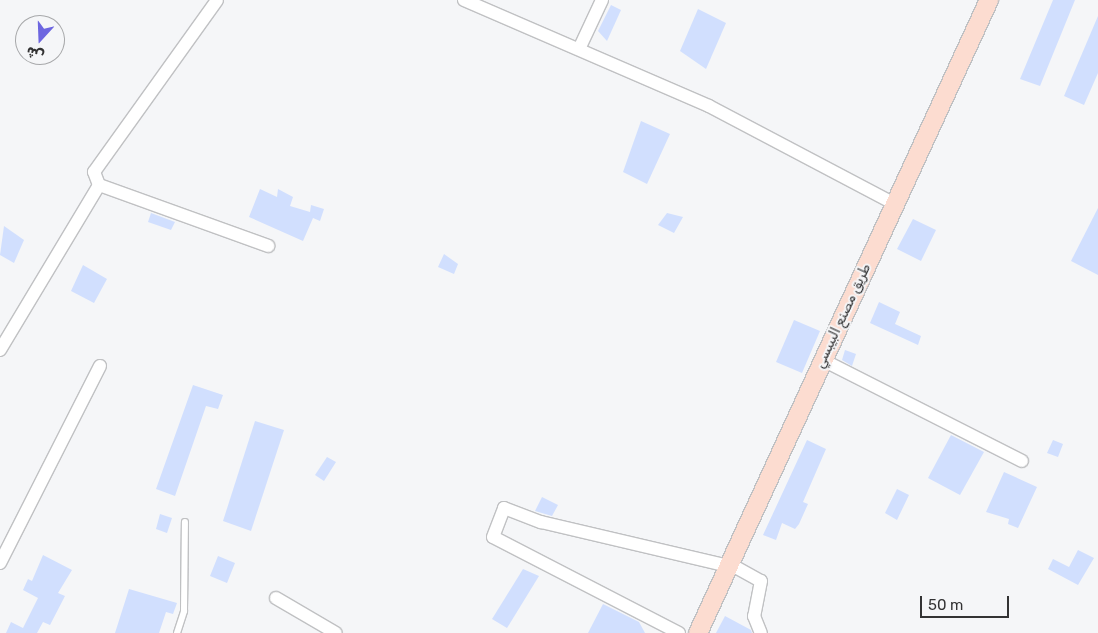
<!DOCTYPE html>
<html>
<head>
<meta charset="utf-8">
<style>
	body { margin:0 }
	#map { position:relative; width:1098px; height:633px; overflow:hidden; background:#f5f6f8; font-family:Rubik,Vazirmatn,sans-serif }
	div>[style] { position:absolute }
	.building>* { inset:0; background:#d1dffe }
	.roads { filter:drop-shadow(1px 0 #c0c1c3) drop-shadow(-1px 0 #c0c1c3) drop-shadow(0 1px #c0c1c3) drop-shadow(0 -1px #c0c1c3) }
	.service>* { height:6px; margin:-3px; padding:0 3px; transform-origin:3px; border-radius:3px; background:#fff }
	.minor>* { height:12px; margin:-6px; padding:0 6px; transform-origin:6px; border-radius:6px; background:#fff }
	.secondary>* { height:18px; margin:-9px; padding:0 9px; transform-origin:9px; border-radius:9px; background:#fcdcd0 }
	span { translate:-50% -50%; white-space:nowrap; text-align:center; line-height:1.15; -webkit-text-stroke:4px #f5f6f8; paint-order:stroke }
	.street-label { font-size:14px; color:#333334 }
	.north { position:absolute; left:15px; top:15px; width:50px; height:50px; box-sizing:border-box; background:#f5f6f8; border:1px solid #a7a8aa; border-radius:50%; rotate:200deg; font-size:14px; font-weight:700; line-height:20px; text-align:center; color:#333334 }
	.north::after { content:''; display:block; margin:auto; width:18px; height:22px; background:#6d66e0; clip-path:polygon(50% 0,100% 100%,50% 72%,0 100%) }
	.scale { position:absolute; left:920px; top:596px; width:89px; height:22px; box-sizing:border-box; border:2px solid #333334; border-top:0; padding-left:6px; font-size:15px; line-height:18px; white-space:nowrap; color:#333334; -webkit-text-stroke:4px #f5f6f8; paint-order:stroke }
</style>
</head>
<body>
<div id="map">
	<div class="building">
		<div style="clip-path:polygon(1053px 0,1075px 0,1040px 86px,1020px 79px)"></div>
		<div style="clip-path:polygon(611px 5px,621px 10px,607px 41px,598px 31px)"></div>
		<div style="clip-path:polygon(698px 9px,726px 23px,706px 69px,680px 51px)"></div>
		<div style="clip-path:polygon(1098px 16px,1098px 73px,1084px 105px,1064px 96px)"></div>
		<div style="clip-path:polygon(641px 121px,670px 134px,647px 184px,623px 172px)"></div>
		<div style="clip-path:polygon(260px 189px,277px 197px,278px 189px,293px 197px,290px 206px,310px 212px,311px 205px,324px 209px,320px 221px,313px 218px,303px 241px,249px 217px)"></div>
		<div style="clip-path:polygon(1098px 208px,1098px 275px,1071px 261px)"></div>
		<div style="clip-path:polygon(151px 213px,175px 222px,171px 230px,148px 222px)"></div>
		<div style="clip-path:polygon(667px 213px,683px 217px,674px 233px,658px 225px)"></div>
		<div style="clip-path:polygon(913px 219px,936px 230px,921px 261px,897px 249px)"></div>
		<div style="clip-path:polygon(4px 226px,24px 240px,14px 263px,0 255px)"></div>
		<div style="clip-path:polygon(444px 254px,458px 264px,454px 274px,438px 267px)"></div>
		<div style="clip-path:polygon(83px 265px,107px 279px,94px 303px,71px 291px)"></div>
		<div style="clip-path:polygon(879px 302px,900px 312px,895px 324px,921px 336px,918px 345px,870px 323px)"></div>
		<div style="clip-path:polygon(794px 320px,820px 331px,802px 373px,776px 362px)"></div>
		<div style="clip-path:polygon(845px 350px,856px 354px,852px 366px,842px 360px)"></div>
		<div style="clip-path:polygon(193px 385px,223px 395px,218px 409px,206px 406px,175px 496px,156px 489px)"></div>
		<div style="clip-path:polygon(255px 421px,284px 430px,251px 531px,223px 521px)"></div>
		<div style="clip-path:polygon(951px 435px,984px 452px,960px 495px,928px 478px)"></div>
		<div style="clip-path:polygon(807px 440px,826px 449px,803px 502px,808px 504px,799px 524px,795px 529px,782px 523px,776px 540px,763px 535px)"></div>
		<div style="clip-path:polygon(1053px 440px,1063px 444px,1058px 457px,1047px 453px)"></div>
		<div style="clip-path:polygon(327px 457px,336px 462px,324px 481px,315px 475px)"></div>
		<div style="clip-path:polygon(1004px 472px,1037px 487px,1018px 528px,1008px 524px,1009px 519px,986px 512px)"></div>
		<div style="clip-path:polygon(897px 489px,909px 495px,897px 520px,885px 513px)"></div>
		<div style="clip-path:polygon(542px 497px,558px 505px,552px 516px,535px 511px)"></div>
		<div style="clip-path:polygon(160px 514px,172px 518px,167px 533px,156px 529px)"></div>
		<div style="clip-path:polygon(1078px 550px,1094px 558px,1078px 585px,1048px 569px,1053px 559px,1069px 567px)"></div>
		<div style="clip-path:polygon(43px 555px,72px 570px,58px 593px,65px 596px,50px 625px,43px 622px,37px 633px,6px 633px,11px 622px,23px 628px,38px 598px,23px 590px,28px 579px,32px 581px)"></div>
		<div style="clip-path:polygon(218px 556px,235px 563px,227px 583px,210px 576px)"></div>
		<div style="clip-path:polygon(523px 569px,539px 576px,507px 628px,492px 619px)"></div>
		<div style="clip-path:polygon(129px 589px,177px 603px,173px 614px,166px 612px,159px 633px,115px 633px)"></div>
		<div style="clip-path:polygon(603px 604px,639px 622px,645px 633px,588px 633px)"></div>
		<div style="clip-path:polygon(725px 616px,751px 630px,752px 633px,716px 633px)"></div>
	</div>
	<div class="roads">
		<div class="service">
			<div style="left:177px;top:633px;width:23px;rotate:-72deg"></div>
			<div style="left:184px;top:611px;width:89px;rotate:-89.4deg"></div>
		</div>
		<div class="minor">
			<div style="left:464px;top:0;width:267px;rotate:23.4deg"></div>
			<div style="left:709px;top:106px;width:210px;rotate:27.8deg"></div>
			<div style="left:580px;top:47px;width:52px;rotate:-64.9deg"></div>
			<div style="left:99px;top:185px;width:14px;rotate:-111deg"></div>
			<div style="left:94px;top:172px;width:211px;rotate:-54.4deg"></div>
			<div style="left:0;top:350px;width:192px;rotate:-59deg"></div>
			<div style="left:99px;top:185px;width:180px;rotate:19.8deg"></div>
			<div style="left:823px;top:360px;width:223px;rotate:26.9deg"></div>
			<div style="left:0;top:563px;width:221px;rotate:-63.1deg"></div>
			<div style="left:730px;top:564px;width:35px;rotate:29deg"></div>
			<div style="left:761px;top:581px;width:36px;rotate:101deg"></div>
			<div style="left:754px;top:616px;width:18px;rotate:68deg"></div>
			<div style="left:276px;top:598px;width:69px;rotate:30.3deg"></div>
			<div style="left:679px;top:633px;width:209px;rotate:-152.7deg"></div>
			<div style="left:493px;top:537px;width:31px;rotate:-69deg"></div>
			<div style="left:504px;top:508px;width:40px;rotate:21deg"></div>
			<div style="left:541px;top:522px;width:192px;rotate:13.2deg"></div>
		</div>
		<div class="secondary">
			<div style="left:698px;top:633px;width:697px;rotate:-65.31deg"></div>
		</div>
	</div>
	<div class="street-label">
		<span style="left:843px;top:316px;rotate:-65deg">طريق مصنع البيبسي</span>
	</div>
	<div class="north">ش</div>
	<div class="scale">50 m</div>
</div>
</body>
</html>
